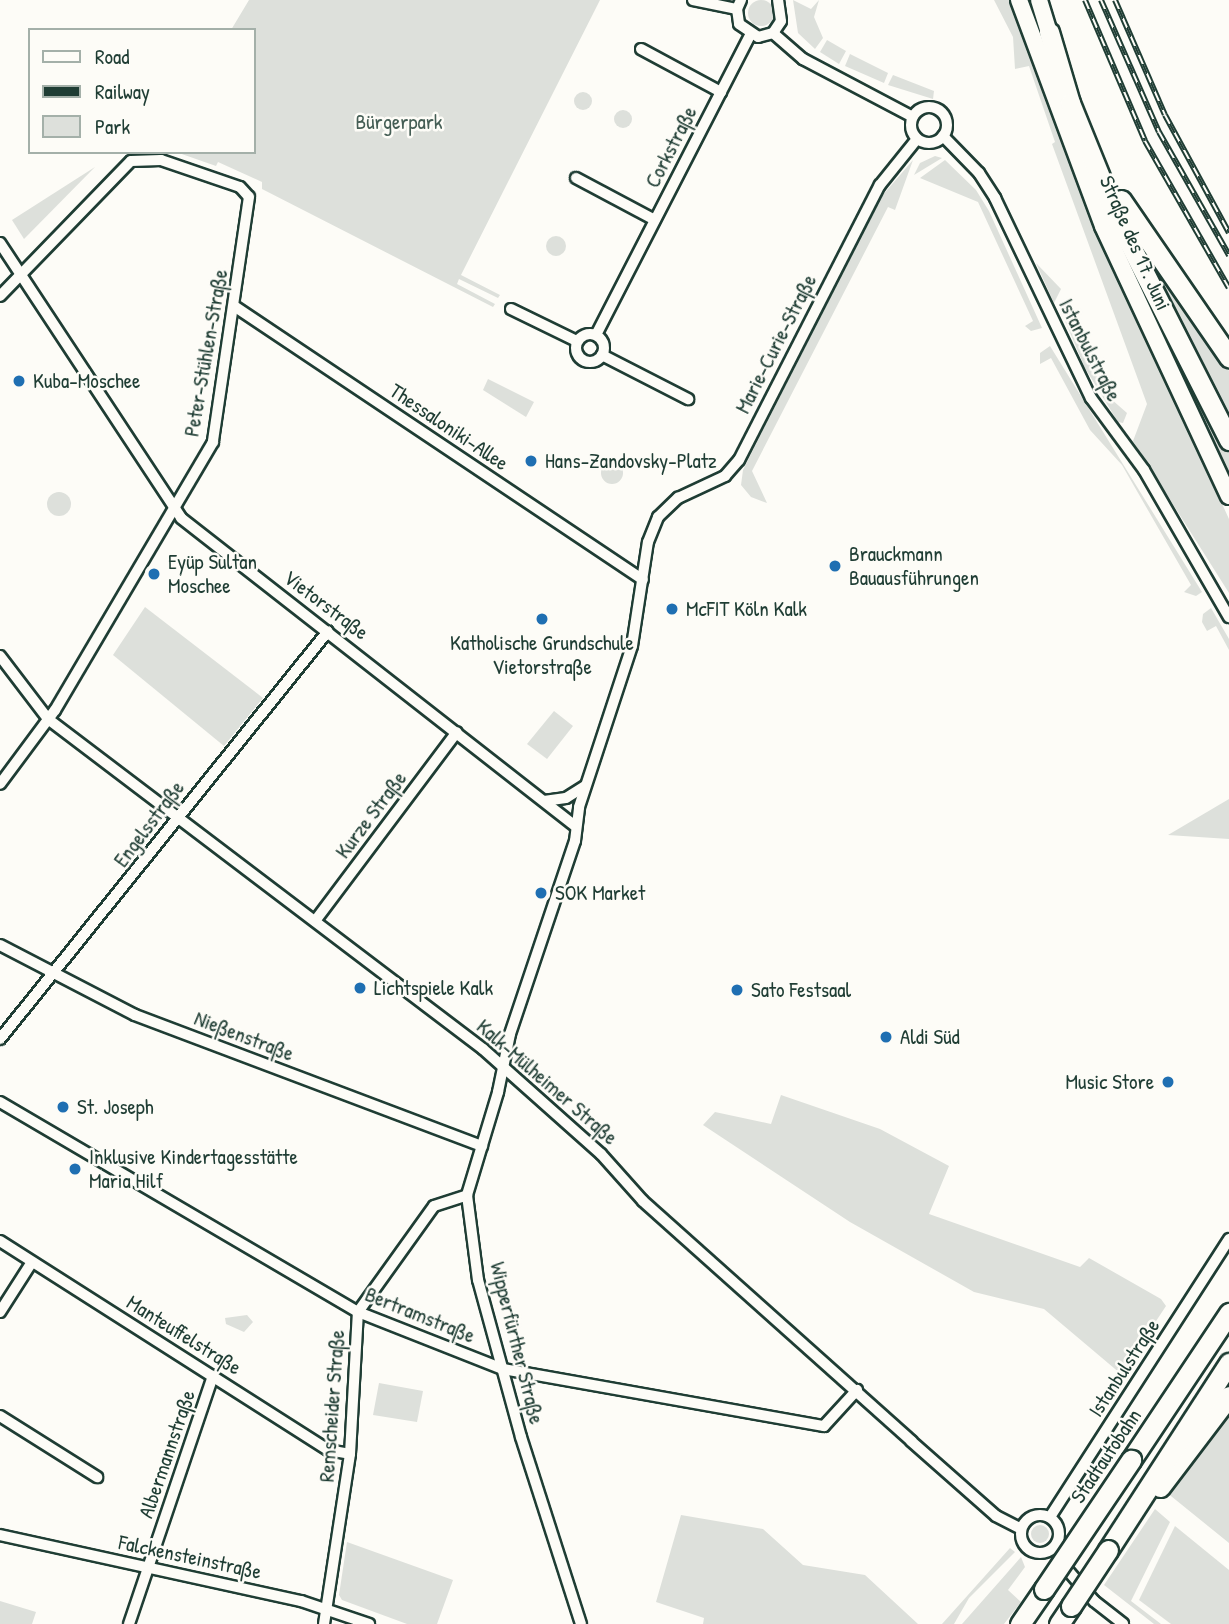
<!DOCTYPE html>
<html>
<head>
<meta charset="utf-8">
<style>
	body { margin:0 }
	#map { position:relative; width:1229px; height:1624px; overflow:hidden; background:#fdfcf7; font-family:"Patrick Hand",sans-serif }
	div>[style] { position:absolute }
	.green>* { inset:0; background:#dde0db }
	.round { border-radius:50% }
	.roads { filter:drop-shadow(2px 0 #1f3d34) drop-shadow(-2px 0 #1f3d34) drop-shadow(0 2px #1f3d34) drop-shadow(0 -2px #1f3d34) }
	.street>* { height:10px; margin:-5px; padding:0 5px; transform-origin:5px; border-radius:5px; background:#fdfcf7 }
	.street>.ring { margin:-5px; padding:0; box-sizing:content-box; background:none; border:10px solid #fdfcf7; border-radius:50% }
	.primary>* { height:16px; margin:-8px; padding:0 8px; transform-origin:8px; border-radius:8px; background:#fdfcf7 }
	.highway>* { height:19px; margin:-9.5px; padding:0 9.5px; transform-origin:9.5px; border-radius:9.5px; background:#fdfcf7 }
	.rail>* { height:6px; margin-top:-3px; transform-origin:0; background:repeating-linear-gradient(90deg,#fdfcf7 0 10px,#1f3d34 0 20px); box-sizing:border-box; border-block:2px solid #1f3d34 }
	.bridges { filter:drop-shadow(2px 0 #1f3d34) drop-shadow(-2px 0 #1f3d34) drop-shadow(0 2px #1f3d34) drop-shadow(0 -2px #1f3d34) }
	.highway-bridge>* { height:19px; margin:-9.5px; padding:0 9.5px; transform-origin:9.5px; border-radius:9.5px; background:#fdfcf7 }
	.dots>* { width:19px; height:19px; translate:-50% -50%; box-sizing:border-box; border:4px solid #fdfcf7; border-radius:50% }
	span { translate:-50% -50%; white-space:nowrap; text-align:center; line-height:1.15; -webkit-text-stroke:5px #fdfcf7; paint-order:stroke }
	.park-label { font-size:21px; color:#455e55 }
	.street-label { font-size:21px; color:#1f3d34 }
	.poi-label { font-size:21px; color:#1f3d34 }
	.left { translate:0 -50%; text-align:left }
	.right { translate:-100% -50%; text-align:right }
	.legend { position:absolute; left:28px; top:28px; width:228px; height:126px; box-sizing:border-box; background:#fdfcf7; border:2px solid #a4b0a9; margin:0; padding:9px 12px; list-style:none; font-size:21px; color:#1f3d34 }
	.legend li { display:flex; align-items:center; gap:14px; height:35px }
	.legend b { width:35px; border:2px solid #a4b0a9 }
</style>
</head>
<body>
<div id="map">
	<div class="green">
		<div class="round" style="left:748px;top:0;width:26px;height:26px"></div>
		<div style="clip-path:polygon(249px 0,600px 0,461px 275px,500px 295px,498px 298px,459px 279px,457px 284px,495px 304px,493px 307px,262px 189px,262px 182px,218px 162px,216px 166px,176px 152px,254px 152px,254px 30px,231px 30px)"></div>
		<div style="clip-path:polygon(793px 0,811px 9px,819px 0,814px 17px,823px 38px,815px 49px,798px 33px)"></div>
		<div style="clip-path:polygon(994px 0,1011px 0,1096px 228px,1229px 519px,1229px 593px,1133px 441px,1147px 404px,1052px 144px,1055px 142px,1029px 66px,1015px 69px,1013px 37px)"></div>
		<div style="clip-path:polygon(1025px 0,1030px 0,1229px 453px,1229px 477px,1109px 223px)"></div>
		<div style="clip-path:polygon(827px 40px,846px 51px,839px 64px,820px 52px)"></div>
		<div style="clip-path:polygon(850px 54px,888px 73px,884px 83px,845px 66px)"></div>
		<div style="clip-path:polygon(893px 75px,934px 91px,933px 99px,888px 85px)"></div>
		<div class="round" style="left:574px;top:92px;width:18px;height:18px"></div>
		<div class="round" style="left:614px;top:110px;width:18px;height:18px"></div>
		<div style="clip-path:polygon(935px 156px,942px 158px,914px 175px,920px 163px)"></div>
		<div style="clip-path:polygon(913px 160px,895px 210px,888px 207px,752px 471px,767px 503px,751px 497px,741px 485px,743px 470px,881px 197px)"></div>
		<div style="clip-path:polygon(945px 160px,976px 190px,989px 211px,1042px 328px,1031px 331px,1025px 326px,1033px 321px,978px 202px,920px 178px)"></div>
		<div style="clip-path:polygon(95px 167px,24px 239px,12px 220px)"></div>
		<div class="round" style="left:546px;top:236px;width:20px;height:20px"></div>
		<div style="clip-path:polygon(1142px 249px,1229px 371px,1229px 427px)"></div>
		<div style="clip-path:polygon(1036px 263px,1061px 289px,1054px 303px)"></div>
		<div style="clip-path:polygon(1057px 302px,1065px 321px,1070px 324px,1074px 316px,1102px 391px,1127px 413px,1123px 423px,1118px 422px,1085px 368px)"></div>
		<div style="clip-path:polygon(1050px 346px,1202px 592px,1196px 596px,1184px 592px,1191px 585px,1122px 465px,1090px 430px,1051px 358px,1040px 364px,1040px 353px)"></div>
		<div style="clip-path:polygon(488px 379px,534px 402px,526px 417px,483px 390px)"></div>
		<div class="round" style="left:601px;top:462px;width:22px;height:22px"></div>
		<div class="round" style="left:47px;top:492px;width:24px;height:24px"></div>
		<div style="clip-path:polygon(145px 607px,263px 698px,224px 746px,113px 655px)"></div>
		<div style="clip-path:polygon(1211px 608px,1229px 639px,1229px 650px,1216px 626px,1207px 631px,1202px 622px,1203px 614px)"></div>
		<div style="clip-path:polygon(554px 711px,573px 726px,547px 759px,527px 744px)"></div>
		<div style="clip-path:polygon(1229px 799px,1229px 839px,1168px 835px)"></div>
		<div style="clip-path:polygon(781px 1095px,880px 1129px,949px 1166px,929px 1214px,1080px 1267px,1089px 1258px,1161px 1299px,1166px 1306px,1121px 1374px,1044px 1309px,974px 1292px,850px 1222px,703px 1125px,715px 1112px,771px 1124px)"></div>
		<div style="clip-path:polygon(247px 1315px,253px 1322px,244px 1332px,226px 1324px,225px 1318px)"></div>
		<div style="clip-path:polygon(379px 1383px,423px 1391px,417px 1422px,373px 1415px)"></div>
		<div style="clip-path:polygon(1229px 1412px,1229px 1543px,1166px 1492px,1175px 1479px,1180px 1482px)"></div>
		<div style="clip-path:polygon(1155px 1509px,1170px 1522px,1131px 1601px,1161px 1624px,1154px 1624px,1104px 1585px)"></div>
		<div style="clip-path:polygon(681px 1515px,763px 1529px,803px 1565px,865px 1575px,918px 1624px,703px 1624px,704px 1618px,656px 1602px)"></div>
		<div class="round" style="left:1031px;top:1525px;width:18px;height:18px"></div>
		<div style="clip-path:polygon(1175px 1526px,1229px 1570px,1229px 1624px,1171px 1624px,1139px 1600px)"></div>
		<div style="clip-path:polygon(347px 1542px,453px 1580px,437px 1624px,407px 1624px,342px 1600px,339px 1595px)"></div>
		<div style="clip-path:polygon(1010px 1548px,1015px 1552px,969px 1598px,954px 1624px,942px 1624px)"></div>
		<div style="clip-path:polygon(1021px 1557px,1025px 1567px,1008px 1590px,1021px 1602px,1004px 1624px,962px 1624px)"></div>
		<div style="clip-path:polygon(0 1601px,36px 1612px,32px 1624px,0 1624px)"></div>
	</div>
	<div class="roads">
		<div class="street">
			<div style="left:693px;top:0;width:45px;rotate:11.6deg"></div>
			<div style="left:741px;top:0;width:10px;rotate:114deg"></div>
			<div style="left:737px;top:9px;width:15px;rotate:82deg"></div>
			<div style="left:739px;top:24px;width:23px;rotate:34deg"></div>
			<div style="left:758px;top:37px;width:16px;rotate:-15deg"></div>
			<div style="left:773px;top:33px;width:14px;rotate:-56deg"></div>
			<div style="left:781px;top:21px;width:21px;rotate:-98deg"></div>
			<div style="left:773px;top:33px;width:40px;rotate:41deg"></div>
			<div style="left:803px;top:59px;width:124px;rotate:27.8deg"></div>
			<div style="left:641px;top:49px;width:91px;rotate:28.3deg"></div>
			<div class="ring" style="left:911px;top:107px;width:26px;height:26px"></div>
			<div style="left:943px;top:136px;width:52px;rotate:45.8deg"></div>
			<div style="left:979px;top:173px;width:30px;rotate:57deg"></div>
			<div style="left:995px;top:198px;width:222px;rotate:64.4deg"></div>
			<div style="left:1091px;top:398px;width:89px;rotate:53.6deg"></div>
			<div style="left:1144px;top:470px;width:170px;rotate:60deg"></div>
			<div style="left:576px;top:178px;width:89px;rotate:28deg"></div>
			<div style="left:0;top:243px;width:329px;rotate:56.6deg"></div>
			<div style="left:181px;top:518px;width:499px;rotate:38deg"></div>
			<div style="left:0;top:296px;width:188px;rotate:-45.9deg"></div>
			<div style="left:131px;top:161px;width:30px;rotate:-2deg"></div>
			<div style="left:161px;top:160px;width:83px;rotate:18.9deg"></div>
			<div style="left:240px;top:187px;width:13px;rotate:48deg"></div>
			<div style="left:249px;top:197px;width:248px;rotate:98.4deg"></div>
			<div style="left:213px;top:442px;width:311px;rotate:120.5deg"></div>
			<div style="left:55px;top:710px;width:92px;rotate:126.6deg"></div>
			<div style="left:234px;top:306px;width:492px;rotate:33.8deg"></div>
			<div style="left:511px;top:309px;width:73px;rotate:25.9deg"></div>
			<div class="ring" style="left:576px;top:334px;width:18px;height:18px"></div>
			<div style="left:596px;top:335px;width:337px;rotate:-62.8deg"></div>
			<div style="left:602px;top:355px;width:97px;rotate:27.1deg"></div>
			<div style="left:0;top:656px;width:79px;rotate:52.7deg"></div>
			<div style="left:48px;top:719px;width:546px;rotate:37.18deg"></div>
			<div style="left:483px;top:1049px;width:158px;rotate:41.7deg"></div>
			<div style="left:601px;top:1154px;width:63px;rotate:48.2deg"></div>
			<div style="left:643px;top:1201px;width:360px;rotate:41.8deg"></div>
			<div style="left:911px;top:1441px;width:113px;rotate:41.4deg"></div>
			<div style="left:996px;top:1516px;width:28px;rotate:27deg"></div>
			<div style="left:544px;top:801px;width:22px;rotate:-8deg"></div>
			<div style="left:566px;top:798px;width:22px;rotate:-32deg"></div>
			<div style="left:315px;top:921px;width:236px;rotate:-53.1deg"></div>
			<div style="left:0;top:945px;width:152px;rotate:27.4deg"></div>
			<div style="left:135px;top:1015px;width:371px;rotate:20.7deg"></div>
			<div style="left:0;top:1039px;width:523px;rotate:-51.2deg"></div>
			<div style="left:0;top:1102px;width:415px;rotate:30.4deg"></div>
			<div style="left:358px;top:1312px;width:156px;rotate:21.5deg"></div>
			<div style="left:503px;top:1369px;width:326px;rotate:10.1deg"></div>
			<div style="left:824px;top:1426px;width:49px;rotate:-47.5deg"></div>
			<div style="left:0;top:1241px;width:389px;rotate:32.5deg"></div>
			<div style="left:328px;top:1450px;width:22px;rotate:10deg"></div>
			<div style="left:0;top:1312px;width:59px;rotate:-57.4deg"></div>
			<div style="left:0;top:1416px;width:115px;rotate:32.2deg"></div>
			<div class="ring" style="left:1021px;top:1515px;width:28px;height:28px"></div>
			<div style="left:1050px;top:1517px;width:331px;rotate:-57.2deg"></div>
			<div style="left:0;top:1535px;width:308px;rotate:12.4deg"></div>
			<div style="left:301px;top:1601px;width:72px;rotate:18.7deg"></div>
			<div style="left:1059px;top:1560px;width:54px;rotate:49.5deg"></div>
			<div style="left:1094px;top:1601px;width:37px;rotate:38deg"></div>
			<div style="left:129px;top:1624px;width:262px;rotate:-71.3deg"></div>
			<div style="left:324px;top:1624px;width:172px;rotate:-81.3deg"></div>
			<div style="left:350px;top:1454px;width:142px;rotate:-86.8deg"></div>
			<div style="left:358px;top:1312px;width:130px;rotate:-54.4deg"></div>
			<div style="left:434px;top:1206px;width:35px;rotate:-18deg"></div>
			<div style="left:581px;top:1624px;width:196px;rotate:-107.8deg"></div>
			<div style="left:521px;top:1437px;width:163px;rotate:-105.3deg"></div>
			<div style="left:478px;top:1280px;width:86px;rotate:-97.4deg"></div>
			<div style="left:467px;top:1195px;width:108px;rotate:-73.2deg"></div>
			<div style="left:498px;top:1092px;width:59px;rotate:-78.3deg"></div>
			<div style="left:510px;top:1034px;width:204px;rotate:-71.4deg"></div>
			<div style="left:575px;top:841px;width:34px;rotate:-83deg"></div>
			<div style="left:579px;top:807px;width:169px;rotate:-71.8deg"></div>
			<div style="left:632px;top:646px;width:105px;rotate:-81.3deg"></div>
			<div style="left:648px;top:542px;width:27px;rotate:-68deg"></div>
			<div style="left:658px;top:517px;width:28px;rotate:-44deg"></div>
			<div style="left:678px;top:498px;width:52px;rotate:-25.1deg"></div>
			<div style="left:725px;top:476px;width:21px;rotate:-49deg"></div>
			<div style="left:739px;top:460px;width:309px;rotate:-62.9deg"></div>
			<div style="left:880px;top:185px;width:59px;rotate:-51.2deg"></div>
		</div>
		<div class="primary">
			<div style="left:1019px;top:0;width:241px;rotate:69.6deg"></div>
			<div style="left:1103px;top:226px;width:298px;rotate:65deg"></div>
			<div style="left:1039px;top:0;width:34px;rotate:73deg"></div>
		</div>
		<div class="highway">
			<div style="left:1049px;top:32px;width:74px;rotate:73.5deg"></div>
			<div style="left:1070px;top:103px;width:125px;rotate:67.9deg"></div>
			<div style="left:1117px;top:219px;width:248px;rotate:63.1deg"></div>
			<div style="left:1121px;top:200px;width:191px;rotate:55.5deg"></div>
			<div style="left:1131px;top:1460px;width:177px;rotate:-56.3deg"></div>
			<div style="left:1160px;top:1487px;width:114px;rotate:-52.8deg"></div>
			<div style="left:1108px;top:1550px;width:223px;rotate:-57.1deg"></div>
			<div style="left:1020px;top:1624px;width:42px;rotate:-55.6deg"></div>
			<div style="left:1059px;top:1624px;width:22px;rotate:-56deg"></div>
		</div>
	</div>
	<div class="rail">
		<div style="left:1085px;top:0;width:153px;rotate:66.9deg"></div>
		<div style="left:1145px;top:141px;width:169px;rotate:60.3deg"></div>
		<div style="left:1101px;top:0;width:144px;rotate:66.3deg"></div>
		<div style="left:1159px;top:132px;width:142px;rotate:60.4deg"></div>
		<div style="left:1115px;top:0;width:125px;rotate:66.5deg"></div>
		<div style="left:1165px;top:115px;width:134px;rotate:61.5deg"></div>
	</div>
	<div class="bridges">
		<div class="highway-bridge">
			<div style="left:1044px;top:1589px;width:156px;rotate:-56deg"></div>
			<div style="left:1071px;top:1606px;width:67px;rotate:-56.5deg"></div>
		</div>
	</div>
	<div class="dots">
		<div style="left:19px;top:381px;background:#1f6fb2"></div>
		<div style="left:531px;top:461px;background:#1f6fb2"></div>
		<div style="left:835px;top:566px;background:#1f6fb2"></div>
		<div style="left:154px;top:574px;background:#1f6fb2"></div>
		<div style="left:672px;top:609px;background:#1f6fb2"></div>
		<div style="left:542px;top:619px;background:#1f6fb2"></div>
		<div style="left:541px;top:893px;background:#1f6fb2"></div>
		<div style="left:360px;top:988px;background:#1f6fb2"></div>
		<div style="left:737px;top:990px;background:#1f6fb2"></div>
		<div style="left:886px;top:1037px;background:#1f6fb2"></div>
		<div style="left:1168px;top:1082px;background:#1f6fb2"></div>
		<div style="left:63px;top:1107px;background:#1f6fb2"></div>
		<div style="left:75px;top:1169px;background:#1f6fb2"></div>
	</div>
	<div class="park-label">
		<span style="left:399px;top:122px">Bürgerpark</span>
	</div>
	<div class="street-label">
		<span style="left:671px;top:147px;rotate:-63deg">Corkstraße</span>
		<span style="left:1135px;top:243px;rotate:66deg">Straße des 17. Juni</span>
		<span style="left:776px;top:344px;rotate:-63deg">Marie-Curie-Straße</span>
		<span style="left:1090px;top:350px;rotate:63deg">Istanbulstraße</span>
		<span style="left:206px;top:353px;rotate:-80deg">Peter-Stühlen-Straße</span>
		<span style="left:449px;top:427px;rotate:34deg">Thessaloniki-Allee</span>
		<span style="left:326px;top:605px;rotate:37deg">Vietorstraße</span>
		<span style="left:371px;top:815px;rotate:-53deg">Kurze Straße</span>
		<span style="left:149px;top:824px;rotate:-53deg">Engelsstraße</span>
		<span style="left:244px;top:1036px;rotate:21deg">Nießenstraße</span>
		<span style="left:547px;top:1082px;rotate:41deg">Kalk-Mülheimer Straße</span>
		<span style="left:420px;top:1315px;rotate:22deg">Bertramstraße</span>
		<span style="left:184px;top:1335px;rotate:32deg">Manteuffelstraße</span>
		<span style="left:517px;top:1343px;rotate:76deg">Wipperfürther Straße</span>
		<span style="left:1124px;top:1368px;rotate:-57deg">Istanbulstraße</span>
		<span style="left:332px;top:1406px;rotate:-86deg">Remscheider Straße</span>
		<span style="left:167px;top:1454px;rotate:-71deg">Albermannstraße</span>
		<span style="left:1106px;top:1456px;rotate:-56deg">Stadtautobahn</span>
		<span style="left:190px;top:1557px;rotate:12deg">Falckensteinstraße</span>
	</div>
	<div class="poi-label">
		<span class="left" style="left:33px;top:381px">Kuba-Moschee</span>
		<span class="left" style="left:545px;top:461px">Hans-Zandovsky-Platz</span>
		<span class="left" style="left:849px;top:566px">Brauckmann<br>Bauausführungen</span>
		<span class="left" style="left:168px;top:574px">Eyüp Sultan<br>Moschee</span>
		<span class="left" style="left:686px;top:609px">McFIT Köln Kalk</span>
		<span style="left:542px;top:655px">Katholische Grundschule<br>Vietorstraße</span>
		<span class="left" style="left:555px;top:893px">SOK Market</span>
		<span class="left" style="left:374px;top:988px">Lichtspiele Kalk</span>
		<span class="left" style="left:751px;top:990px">Sato Festsaal</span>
		<span class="left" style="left:900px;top:1037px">Aldi Süd</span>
		<span class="right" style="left:1154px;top:1082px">Music Store</span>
		<span class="left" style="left:77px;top:1107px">St. Joseph</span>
		<span class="left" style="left:89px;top:1169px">Inklusive Kindertagesstätte<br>Maria Hilf</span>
	</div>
	<ul class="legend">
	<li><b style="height:9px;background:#fdfcf7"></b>Road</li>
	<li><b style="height:9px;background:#1f3d34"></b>Railway</li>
	<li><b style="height:19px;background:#dde0db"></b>Park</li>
	</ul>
</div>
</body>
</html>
